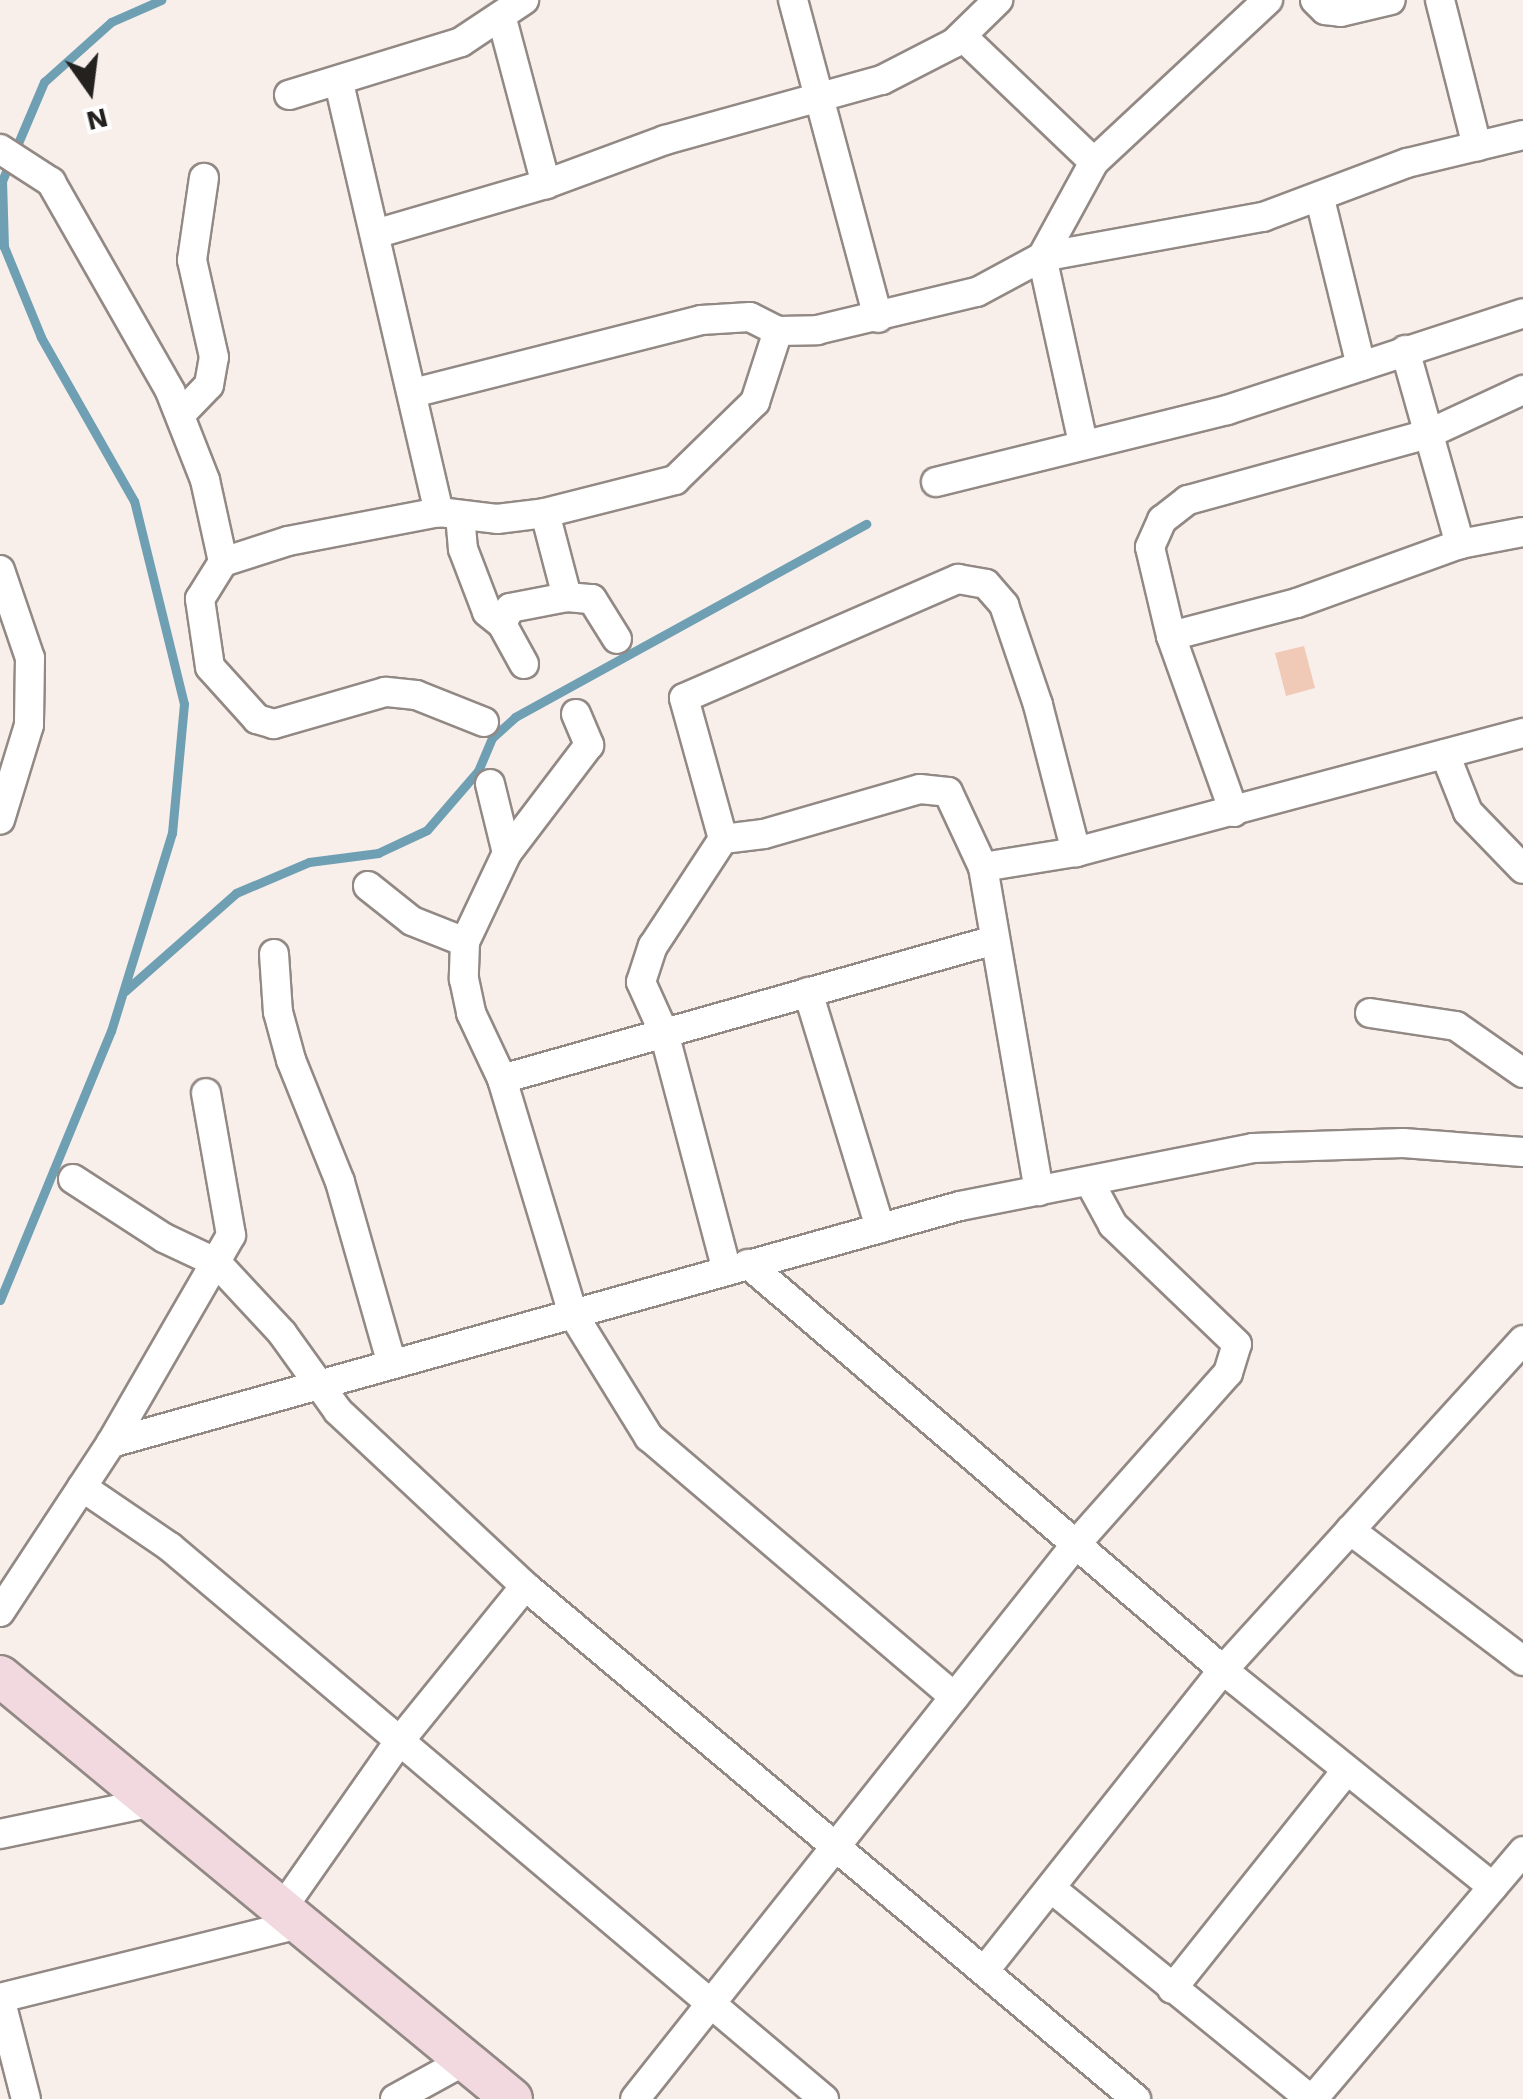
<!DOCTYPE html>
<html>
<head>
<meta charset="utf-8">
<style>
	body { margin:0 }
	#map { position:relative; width:1523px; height:2099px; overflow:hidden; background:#f8eeea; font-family:"Work Sans",sans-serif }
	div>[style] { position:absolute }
	.green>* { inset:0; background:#f0cab7 }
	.stream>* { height:9px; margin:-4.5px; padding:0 4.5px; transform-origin:4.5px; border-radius:4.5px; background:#6e9fb3 }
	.roads { filter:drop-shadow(2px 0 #928985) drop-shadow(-2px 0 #928985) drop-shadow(0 2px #928985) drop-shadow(0 -2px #928985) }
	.street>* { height:28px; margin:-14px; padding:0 14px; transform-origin:14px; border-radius:14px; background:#fff }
	.secondary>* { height:40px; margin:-20px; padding:0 20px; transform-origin:20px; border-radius:20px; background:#f2d9df }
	span { translate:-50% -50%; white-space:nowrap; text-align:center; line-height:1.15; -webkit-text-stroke:10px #fefefe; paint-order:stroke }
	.north { position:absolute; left:40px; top:40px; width:100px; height:100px; -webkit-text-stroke:8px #fefefe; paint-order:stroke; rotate:166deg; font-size:28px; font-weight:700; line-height:40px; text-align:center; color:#24211f }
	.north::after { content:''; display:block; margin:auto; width:35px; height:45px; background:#24211f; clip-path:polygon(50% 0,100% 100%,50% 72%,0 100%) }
</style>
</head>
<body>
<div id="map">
	<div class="green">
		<div style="clip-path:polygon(1304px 646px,1315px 688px,1286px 696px,1275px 653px)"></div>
	</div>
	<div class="stream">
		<div style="left:125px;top:991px;width:148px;rotate:-41.4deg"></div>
		<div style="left:236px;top:893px;width:79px;rotate:-23deg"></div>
		<div style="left:309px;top:862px;width:70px;rotate:-7.4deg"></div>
		<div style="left:378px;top:853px;width:54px;rotate:-25.1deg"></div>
		<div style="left:427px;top:830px;width:78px;rotate:-49.2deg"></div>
		<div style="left:478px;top:771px;width:36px;rotate:-67deg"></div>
		<div style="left:492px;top:738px;width:31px;rotate:-42deg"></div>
		<div style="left:515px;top:717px;width:401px;rotate:-28.8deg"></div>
		<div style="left:0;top:1300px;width:291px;rotate:-67.6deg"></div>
		<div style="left:111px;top:1031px;width:207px;rotate:-72.9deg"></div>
		<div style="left:172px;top:833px;width:130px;rotate:-84.7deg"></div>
		<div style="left:184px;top:704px;width:209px;rotate:-103.8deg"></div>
		<div style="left:134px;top:501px;width:189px;rotate:-119.6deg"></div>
		<div style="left:41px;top:337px;width:97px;rotate:-112.3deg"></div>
		<div style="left:4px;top:247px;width:66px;rotate:-91.7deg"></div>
		<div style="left:2px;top:181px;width:108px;rotate:-67deg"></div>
		<div style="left:44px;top:82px;width:90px;rotate:-41.8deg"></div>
		<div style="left:111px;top:22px;width:55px;rotate:-23.7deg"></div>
	</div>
	<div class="roads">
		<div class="street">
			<div style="left:793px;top:0;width:329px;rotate:75deg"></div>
			<div style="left:1315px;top:0;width:14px;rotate:45deg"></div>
			<div style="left:1325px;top:10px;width:16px;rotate:7deg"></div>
			<div style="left:1341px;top:12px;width:51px;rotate:-13.5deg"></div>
			<div style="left:1440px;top:0;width:151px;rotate:75.8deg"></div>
			<div style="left:502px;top:19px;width:171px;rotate:75.1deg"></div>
			<div style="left:962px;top:36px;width:182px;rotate:43.7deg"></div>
			<div style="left:339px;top:83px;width:441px;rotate:76.9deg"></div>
			<div style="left:289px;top:95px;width:180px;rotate:-17.1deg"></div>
			<div style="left:461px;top:42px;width:76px;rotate:-33.7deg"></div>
			<div style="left:0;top:149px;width:61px;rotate:32.9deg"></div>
			<div style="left:51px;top:182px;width:241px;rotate:60.3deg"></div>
			<div style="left:170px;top:391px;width:96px;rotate:68.5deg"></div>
			<div style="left:205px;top:480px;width:84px;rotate:77.6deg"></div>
			<div style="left:1320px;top:199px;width:172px;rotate:76.2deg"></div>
			<div style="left:375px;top:234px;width:178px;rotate:-16.3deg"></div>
			<div style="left:546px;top:184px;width:127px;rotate:-20.3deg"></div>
			<div style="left:665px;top:140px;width:225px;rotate:-15.5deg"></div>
			<div style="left:882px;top:80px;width:81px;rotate:-27.2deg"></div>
			<div style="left:954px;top:43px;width:62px;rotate:-44.3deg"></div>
			<div style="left:1405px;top:350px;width:202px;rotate:74.2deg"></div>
			<div style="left:413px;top:393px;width:297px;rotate:-14.2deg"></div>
			<div style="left:701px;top:320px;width:49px;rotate:-3.5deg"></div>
			<div style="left:750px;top:317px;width:31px;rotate:27deg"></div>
			<div style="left:778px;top:331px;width:39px;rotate:-1deg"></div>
			<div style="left:817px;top:330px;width:164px;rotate:-13.4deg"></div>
			<div style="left:977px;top:292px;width:74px;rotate:-28.3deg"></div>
			<div style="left:1042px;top:257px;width:108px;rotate:-61.3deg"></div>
			<div style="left:1094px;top:162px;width:238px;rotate:-43deg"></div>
			<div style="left:181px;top:414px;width:40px;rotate:-46deg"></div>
			<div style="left:209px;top:385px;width:28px;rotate:-80deg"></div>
			<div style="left:214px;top:357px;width:99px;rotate:-102.8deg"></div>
			<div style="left:192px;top:260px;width:83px;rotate:-81.7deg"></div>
			<div style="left:1083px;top:443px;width:190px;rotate:-102.4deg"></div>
			<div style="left:1042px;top:257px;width:225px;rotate:-10.3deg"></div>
			<div style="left:1263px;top:217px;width:154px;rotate:-20.6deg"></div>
			<div style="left:1407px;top:163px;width:119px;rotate:-13.6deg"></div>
			<div style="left:936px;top:482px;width:300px;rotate:-13.9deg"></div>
			<div style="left:1227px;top:410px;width:311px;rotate:-18.1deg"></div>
			<div style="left:545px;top:513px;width:87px;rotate:75.3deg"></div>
			<div style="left:567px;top:597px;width:25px;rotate:5deg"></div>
			<div style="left:592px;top:599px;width:47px;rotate:58deg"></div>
			<div style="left:460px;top:515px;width:34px;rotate:85deg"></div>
			<div style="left:463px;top:549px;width:67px;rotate:69.1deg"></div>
			<div style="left:487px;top:612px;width:19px;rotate:39deg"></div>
			<div style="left:0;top:570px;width:93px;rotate:71.2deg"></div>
			<div style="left:30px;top:658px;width:67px;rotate:90.9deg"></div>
			<div style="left:29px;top:725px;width:99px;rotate:107deg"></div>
			<div style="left:1171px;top:636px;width:130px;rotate:-14.7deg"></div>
			<div style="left:1297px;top:603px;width:173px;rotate:-19.9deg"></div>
			<div style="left:1460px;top:544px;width:64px;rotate:-10.8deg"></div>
			<div style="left:524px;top:664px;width:46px;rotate:-118.8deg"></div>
			<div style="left:502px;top:624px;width:18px;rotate:-63deg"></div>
			<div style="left:510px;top:608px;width:58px;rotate:-10.9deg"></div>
			<div style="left:576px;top:714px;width:34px;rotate:67deg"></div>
			<div style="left:589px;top:745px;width:136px;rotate:127.2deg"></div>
			<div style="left:507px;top:853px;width:98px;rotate:115.3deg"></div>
			<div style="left:465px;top:942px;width:37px;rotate:92deg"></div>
			<div style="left:464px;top:979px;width:35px;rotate:78deg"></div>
			<div style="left:471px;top:1013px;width:73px;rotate:64.8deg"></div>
			<div style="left:502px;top:1079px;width:245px;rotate:73.2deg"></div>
			<div style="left:573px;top:1314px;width:145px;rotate:58.3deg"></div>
			<div style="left:649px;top:1437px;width:401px;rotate:40.4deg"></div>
			<div style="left:484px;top:722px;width:73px;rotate:-158.3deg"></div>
			<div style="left:416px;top:695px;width:31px;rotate:-174deg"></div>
			<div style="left:385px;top:692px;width:116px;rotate:163.9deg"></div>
			<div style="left:274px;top:724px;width:18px;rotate:-164deg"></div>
			<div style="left:257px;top:719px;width:70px;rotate:-132.1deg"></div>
			<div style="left:210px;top:667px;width:69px;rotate:-98.4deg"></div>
			<div style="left:200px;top:599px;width:44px;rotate:-58.1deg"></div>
			<div style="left:223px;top:562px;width:68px;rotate:-17.9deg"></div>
			<div style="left:288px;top:541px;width:154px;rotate:-10.9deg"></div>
			<div style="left:439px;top:512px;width:58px;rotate:6.9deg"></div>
			<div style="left:497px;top:519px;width:48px;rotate:-7.1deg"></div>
			<div style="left:545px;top:513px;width:134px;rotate:-14.2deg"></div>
			<div style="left:675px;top:480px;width:112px;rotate:-44.3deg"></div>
			<div style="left:755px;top:402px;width:75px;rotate:-72.1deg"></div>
			<div style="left:1445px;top:754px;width:62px;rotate:68.4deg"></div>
			<div style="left:1468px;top:812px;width:79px;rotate:46deg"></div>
			<div style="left:490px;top:784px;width:71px;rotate:76.2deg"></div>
			<div style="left:1234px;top:812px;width:187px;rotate:-109.7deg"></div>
			<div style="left:1171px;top:636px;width:91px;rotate:-103.3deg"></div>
			<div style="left:1150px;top:547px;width:30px;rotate:-66deg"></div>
			<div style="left:1162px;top:520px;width:33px;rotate:-38deg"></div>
			<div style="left:1188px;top:500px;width:249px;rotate:-15.4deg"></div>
			<div style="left:1428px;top:434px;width:105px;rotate:-24.9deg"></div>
			<div style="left:723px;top:839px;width:41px;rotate:-7deg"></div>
			<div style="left:764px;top:834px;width:162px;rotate:-16.1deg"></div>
			<div style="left:920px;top:789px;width:28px;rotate:6deg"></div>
			<div style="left:948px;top:792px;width:83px;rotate:65deg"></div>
			<div style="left:983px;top:867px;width:329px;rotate:80.2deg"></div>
			<div style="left:983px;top:867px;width:94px;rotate:-9.2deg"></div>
			<div style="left:1076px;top:852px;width:463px;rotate:-14.9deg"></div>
			<div style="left:368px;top:886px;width:56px;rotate:38.5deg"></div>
			<div style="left:412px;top:921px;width:57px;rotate:21.6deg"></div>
			<div style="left:274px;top:954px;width:58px;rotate:86.1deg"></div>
			<div style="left:278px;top:1012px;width:50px;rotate:74.8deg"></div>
			<div style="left:291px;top:1060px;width:131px;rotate:68.1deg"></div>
			<div style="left:340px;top:1182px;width:189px;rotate:74.1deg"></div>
			<div style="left:808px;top:992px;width:247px;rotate:73deg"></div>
			<div style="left:1370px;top:1013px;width:87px;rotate:8.6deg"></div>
			<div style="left:1456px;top:1026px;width:82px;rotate:35deg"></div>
			<div style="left:502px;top:1079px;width:508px;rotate:-15.76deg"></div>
			<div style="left:73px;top:1179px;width:108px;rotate:33deg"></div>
			<div style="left:164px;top:1238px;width:59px;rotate:25.3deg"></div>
			<div style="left:217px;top:1263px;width:96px;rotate:47.1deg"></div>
			<div style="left:282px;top:1333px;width:96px;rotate:54.3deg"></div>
			<div style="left:338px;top:1411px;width:256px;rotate:43.1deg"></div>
			<div style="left:525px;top:1586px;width:798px;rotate:40.02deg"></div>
			<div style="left:748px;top:1264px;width:625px;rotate:40.52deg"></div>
			<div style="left:1223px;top:1670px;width:346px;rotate:38.8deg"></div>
			<div style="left:727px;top:1271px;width:246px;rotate:-104.8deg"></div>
			<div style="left:664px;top:1033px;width:56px;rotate:-114.3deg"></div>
			<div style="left:641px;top:982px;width:38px;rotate:-72deg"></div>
			<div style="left:653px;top:946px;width:128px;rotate:-56.8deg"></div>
			<div style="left:723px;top:839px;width:146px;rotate:-105.5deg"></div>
			<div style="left:684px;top:698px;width:299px;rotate:-23.5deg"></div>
			<div style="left:958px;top:579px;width:28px;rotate:10deg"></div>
			<div style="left:986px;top:584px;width:28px;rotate:49deg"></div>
			<div style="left:1004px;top:605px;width:106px;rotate:71.2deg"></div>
			<div style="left:1038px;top:705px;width:152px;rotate:75.5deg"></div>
			<div style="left:111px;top:1443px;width:240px;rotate:-60deg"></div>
			<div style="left:231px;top:1235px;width:144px;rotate:-100deg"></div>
			<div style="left:82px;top:1487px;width:107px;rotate:34.3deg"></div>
			<div style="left:170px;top:1547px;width:856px;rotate:40.17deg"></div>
			<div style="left:1350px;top:1530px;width:217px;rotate:37.1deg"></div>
			<div style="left:0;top:1612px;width:202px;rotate:-56.7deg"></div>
			<div style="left:111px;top:1443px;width:881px;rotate:-15.6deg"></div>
			<div style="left:960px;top:1206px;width:299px;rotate:-11.2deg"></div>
			<div style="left:1253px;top:1148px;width:150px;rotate:-1.9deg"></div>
			<div style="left:1403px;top:1143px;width:120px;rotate:4.3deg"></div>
			<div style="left:0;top:1834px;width:152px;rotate:-11.8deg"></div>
			<div style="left:1052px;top:1889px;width:333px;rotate:39.1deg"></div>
			<div style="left:279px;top:1913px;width:208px;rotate:-55deg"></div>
			<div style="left:398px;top:1743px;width:202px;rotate:-51deg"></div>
			<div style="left:985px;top:1970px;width:383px;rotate:-51.6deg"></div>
			<div style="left:1223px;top:1670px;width:446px;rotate:-47.7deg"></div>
			<div style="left:1172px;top:1989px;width:280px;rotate:-51.4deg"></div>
			<div style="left:0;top:1998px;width:303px;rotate:-13.9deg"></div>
			<div style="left:0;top:1998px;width:104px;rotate:75.6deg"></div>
			<div style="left:395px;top:2099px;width:79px;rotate:-28.8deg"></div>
			<div style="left:635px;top:2099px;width:709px;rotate:-51.53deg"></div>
			<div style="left:1076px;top:1544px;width:229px;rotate:-48.4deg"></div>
			<div style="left:1228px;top:1373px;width:30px;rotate:-73deg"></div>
			<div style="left:1237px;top:1344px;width:172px;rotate:-136.2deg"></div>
			<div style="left:1113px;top:1225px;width:50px;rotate:-118.6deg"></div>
			<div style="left:1313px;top:2099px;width:325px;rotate:-49.7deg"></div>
		</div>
		<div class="secondary">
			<div style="left:0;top:1676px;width:664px;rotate:39.56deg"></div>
		</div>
	</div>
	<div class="north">N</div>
</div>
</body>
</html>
